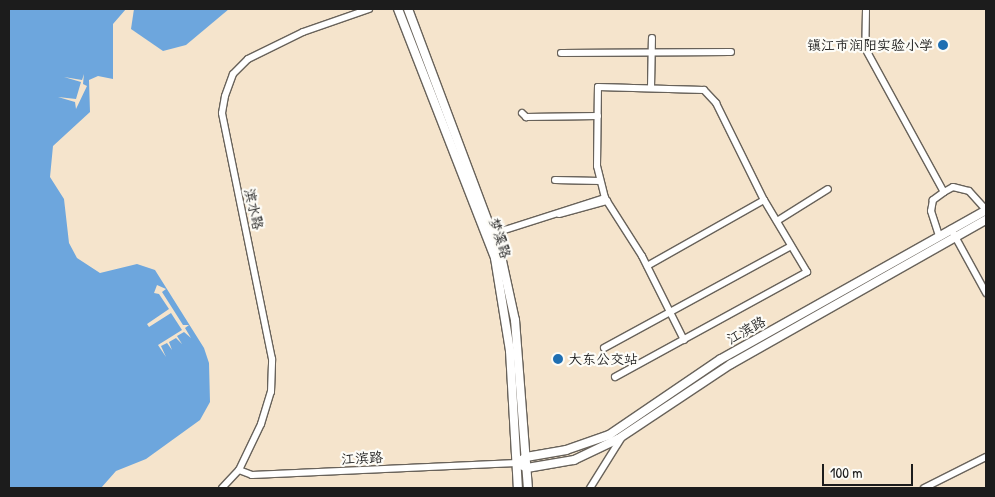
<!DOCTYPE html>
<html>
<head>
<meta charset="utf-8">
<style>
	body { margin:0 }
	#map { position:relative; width:995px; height:497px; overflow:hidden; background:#f5e4cc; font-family:"Patrick Hand","LXGW WenKai TC",sans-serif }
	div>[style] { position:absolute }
	.water>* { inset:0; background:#6da6dd }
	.pier>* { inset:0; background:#f5e4cc }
	.roads { filter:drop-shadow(1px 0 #68625a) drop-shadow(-1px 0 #68625a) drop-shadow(0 1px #68625a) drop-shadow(0 -1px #68625a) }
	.minor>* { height:6px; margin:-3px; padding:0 3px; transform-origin:3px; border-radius:3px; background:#fff }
	.major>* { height:8px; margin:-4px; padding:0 4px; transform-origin:4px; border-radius:4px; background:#fff }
	.dots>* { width:14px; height:14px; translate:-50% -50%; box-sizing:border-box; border:2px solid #fdfcf7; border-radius:50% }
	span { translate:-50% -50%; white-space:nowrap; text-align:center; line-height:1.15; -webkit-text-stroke:4.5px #fdfcf7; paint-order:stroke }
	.poi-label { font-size:14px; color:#1c1c1c }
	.right { translate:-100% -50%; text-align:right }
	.left { translate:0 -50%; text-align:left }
	.street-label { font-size:14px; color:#1c1c1c }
	.frame { position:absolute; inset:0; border:10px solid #1c1c1c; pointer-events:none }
	.scale { position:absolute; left:822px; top:464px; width:91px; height:22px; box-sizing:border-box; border:2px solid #1c1c1c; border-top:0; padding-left:6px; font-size:15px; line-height:18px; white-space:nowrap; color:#1c1c1c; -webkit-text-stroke:4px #fdfcf7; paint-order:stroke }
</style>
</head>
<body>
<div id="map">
	<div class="water">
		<div style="clip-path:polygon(9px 9px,126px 9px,113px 24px,113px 79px,98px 76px,89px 80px,90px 112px,53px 146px,50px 177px,64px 199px,69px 243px,77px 258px,100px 273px,137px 264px,155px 270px,204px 348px,209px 363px,210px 402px,200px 420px,146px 459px,116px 471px,101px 488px,9px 488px)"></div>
		<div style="clip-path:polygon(134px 9px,229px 9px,186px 45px,163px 51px,131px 29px)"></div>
	</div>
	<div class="pier">
		<div style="clip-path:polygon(84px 74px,83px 84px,87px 86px,76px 109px,75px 102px,58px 97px,76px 99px,81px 82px,64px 77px,82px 80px)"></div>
		<div style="clip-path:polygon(157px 285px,166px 289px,162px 292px,183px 325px,189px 325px,185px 328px,191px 338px,184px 332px,177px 336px,182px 344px,176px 338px,169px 342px,172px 350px,167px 343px,161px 346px,166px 357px,158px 345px,182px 330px,171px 313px,149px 327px,147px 324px,169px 309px,159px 294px,154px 293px)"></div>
	</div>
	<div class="roads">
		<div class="minor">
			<div style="left:866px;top:9px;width:39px;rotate:91deg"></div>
			<div style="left:865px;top:48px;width:164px;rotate:61.3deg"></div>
			<div style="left:944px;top:192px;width:14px;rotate:144deg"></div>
			<div style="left:933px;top:200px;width:11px;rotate:100deg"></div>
			<div style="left:931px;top:211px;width:26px;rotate:72deg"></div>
			<div style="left:561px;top:53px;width:170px;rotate:-0.3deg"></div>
			<div style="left:651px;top:88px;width:50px;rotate:-88.9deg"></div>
			<div style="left:522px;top:113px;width:6px;rotate:45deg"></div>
			<div style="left:526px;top:117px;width:72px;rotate:-0.8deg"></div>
			<div style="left:555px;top:180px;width:45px;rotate:1.3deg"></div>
			<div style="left:944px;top:192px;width:10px;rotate:-29deg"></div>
			<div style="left:953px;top:187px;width:16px;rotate:14deg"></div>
			<div style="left:969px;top:191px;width:25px;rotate:48deg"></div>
			<div style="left:559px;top:214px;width:50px;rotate:-15.2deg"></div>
			<div style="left:777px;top:221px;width:60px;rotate:-32.1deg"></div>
			<div style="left:951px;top:229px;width:73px;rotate:61.3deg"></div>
			<div style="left:489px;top:235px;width:122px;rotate:-17.7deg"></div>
			<div style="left:684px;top:340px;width:94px;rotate:-116.6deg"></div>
			<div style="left:642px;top:256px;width:69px;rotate:-122.5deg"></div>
			<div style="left:605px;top:198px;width:33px;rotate:-104deg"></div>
			<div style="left:597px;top:166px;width:79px;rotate:-89.3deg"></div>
			<div style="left:598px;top:87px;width:106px;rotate:1.6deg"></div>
			<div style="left:704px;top:90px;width:18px;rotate:47deg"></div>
			<div style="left:716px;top:103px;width:108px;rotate:63.7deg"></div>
			<div style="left:604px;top:348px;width:213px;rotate:-28.6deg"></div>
			<div style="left:615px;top:377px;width:219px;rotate:-28.7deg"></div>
			<div style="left:807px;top:272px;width:84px;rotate:-120.8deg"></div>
			<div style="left:764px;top:200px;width:134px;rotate:150.6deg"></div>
			<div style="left:239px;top:470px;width:14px;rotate:21deg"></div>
			<div style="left:252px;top:475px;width:265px;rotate:-2.6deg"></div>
			<div style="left:222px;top:488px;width:25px;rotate:-47deg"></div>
			<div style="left:239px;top:470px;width:51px;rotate:-64.4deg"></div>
			<div style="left:261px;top:424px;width:34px;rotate:-73deg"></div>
			<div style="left:271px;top:392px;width:33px;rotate:-88deg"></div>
			<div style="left:272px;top:359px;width:251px;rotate:-101.5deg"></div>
			<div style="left:222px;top:113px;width:17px;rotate:-80deg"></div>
			<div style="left:225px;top:96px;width:23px;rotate:-70deg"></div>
			<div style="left:233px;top:74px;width:21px;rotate:-45deg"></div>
			<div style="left:248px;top:59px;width:61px;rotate:-26.1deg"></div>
			<div style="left:303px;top:32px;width:70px;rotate:-19.2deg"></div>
			<div style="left:590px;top:488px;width:60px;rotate:-57.9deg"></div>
			<div style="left:924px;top:488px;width:69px;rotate:-26.6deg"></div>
		</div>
		<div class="major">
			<div style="left:398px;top:9px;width:267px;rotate:68.7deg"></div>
			<div style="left:495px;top:258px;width:94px;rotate:80.8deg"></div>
			<div style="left:510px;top:351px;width:137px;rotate:86.7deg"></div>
			<div style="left:408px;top:9px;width:264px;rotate:69.4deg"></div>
			<div style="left:501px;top:256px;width:66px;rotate:77.7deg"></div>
			<div style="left:515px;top:320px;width:169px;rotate:85.6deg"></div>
			<div style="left:517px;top:463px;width:11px;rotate:-34deg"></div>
			<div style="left:526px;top:457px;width:41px;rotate:-9.9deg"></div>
			<div style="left:566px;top:450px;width:46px;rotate:-19.2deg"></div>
			<div style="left:609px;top:435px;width:135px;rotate:-34.2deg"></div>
			<div style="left:721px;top:359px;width:304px;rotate:-29.3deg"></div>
			<div style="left:517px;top:463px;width:11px;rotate:27deg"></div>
			<div style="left:527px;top:468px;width:48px;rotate:-9.7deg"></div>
			<div style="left:574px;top:460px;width:49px;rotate:-25.5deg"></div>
			<div style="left:618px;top:439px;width:136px;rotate:-33.6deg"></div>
			<div style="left:731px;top:364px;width:293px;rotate:-29.5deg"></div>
		</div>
	</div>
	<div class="dots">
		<div style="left:943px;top:45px;background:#1f6fb2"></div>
		<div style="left:558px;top:359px;background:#1f6fb2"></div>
	</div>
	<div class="poi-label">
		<span class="right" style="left:933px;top:45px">镇江市润阳实验小学</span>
		<span class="left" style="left:568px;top:359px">大东公交站</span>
	</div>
	<div class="street-label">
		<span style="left:254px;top:209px;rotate:77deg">滨水路</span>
		<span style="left:500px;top:238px;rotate:72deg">梦溪路</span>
		<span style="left:746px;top:330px;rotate:-29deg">江滨路</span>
		<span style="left:362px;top:458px;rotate:-3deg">江滨路</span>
	</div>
	<div class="frame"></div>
	<div class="scale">100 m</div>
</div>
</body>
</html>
